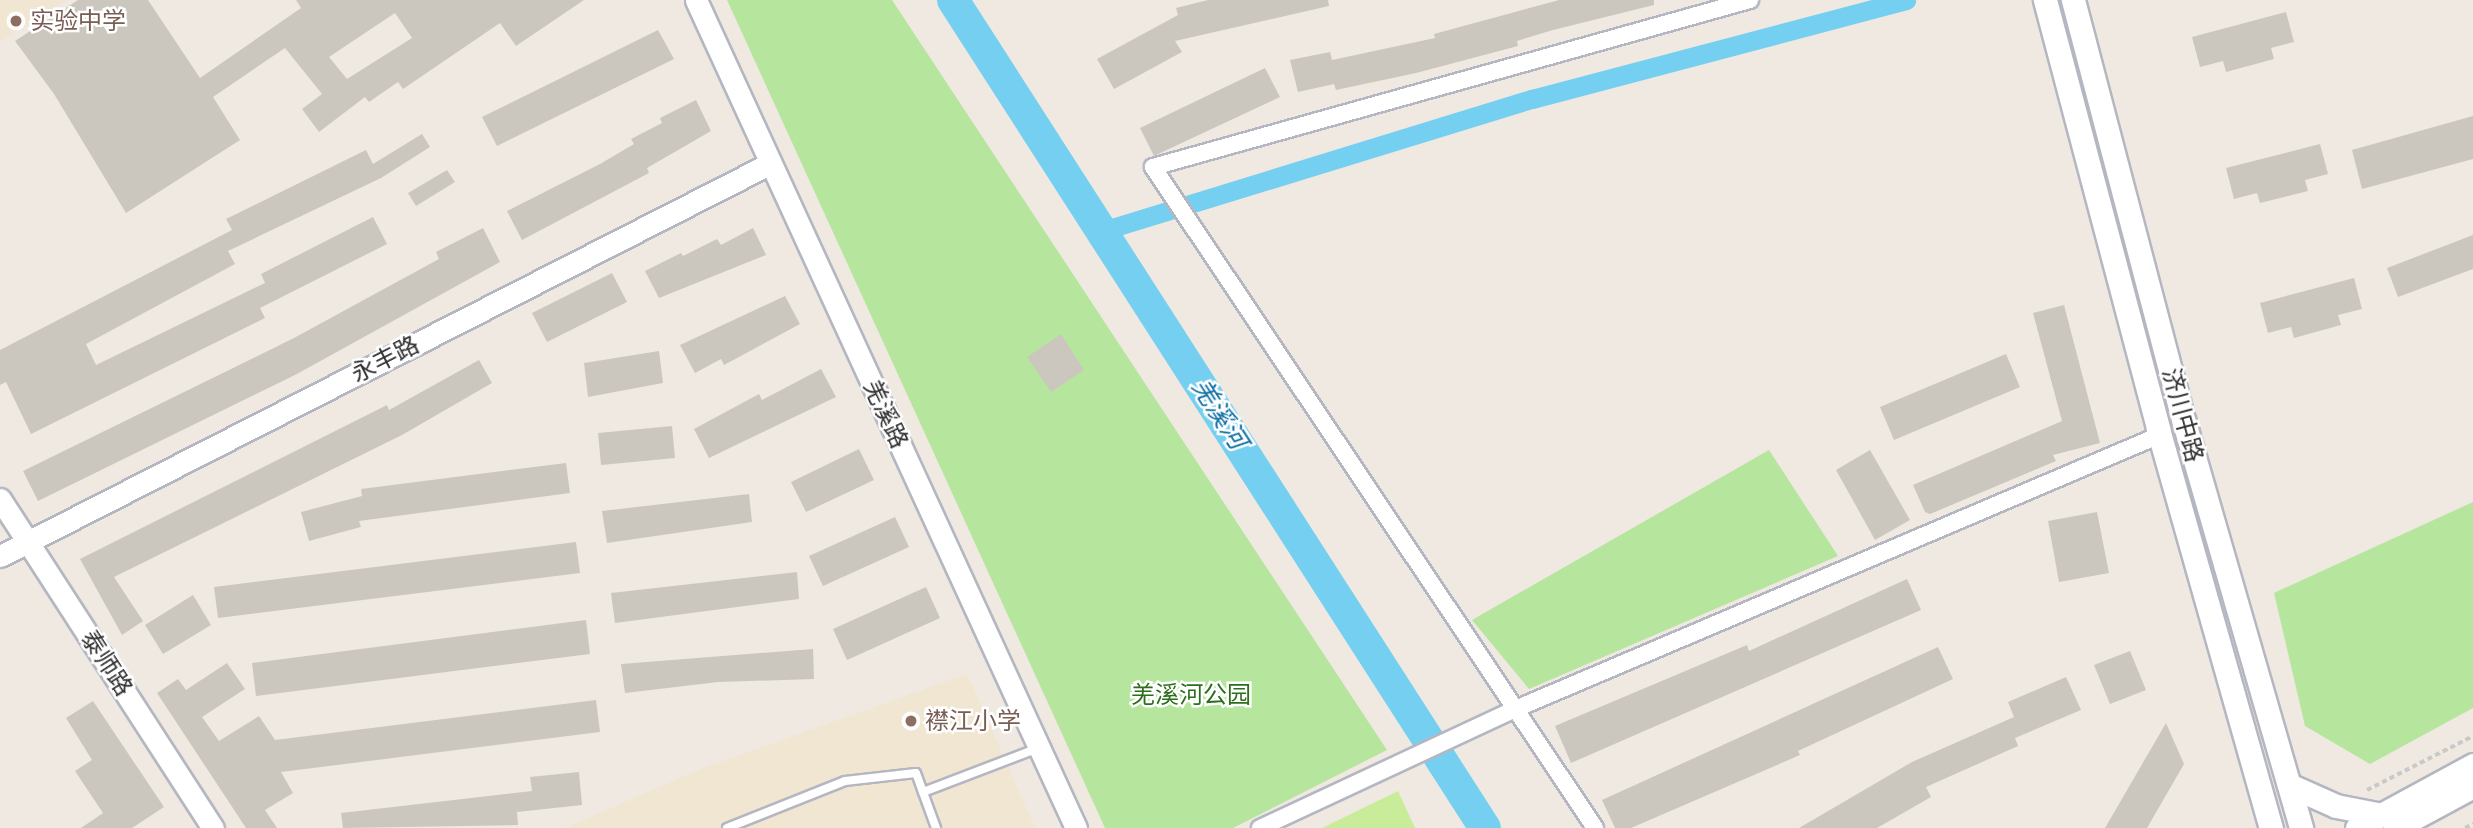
<!DOCTYPE html>
<html>
<head>
<meta charset="utf-8">
<style>
	body { margin:0 }
	#map { position:relative; width:2473px; height:828px; overflow:hidden; background:#efe9e1; font-family:Jost,"Noto Sans SC",sans-serif }
	div>[style] { position:absolute }
	.education>* { inset:0; background:#f0e6d1 }
	.green>* { inset:0; background:#b6e59e }
	.pitch>* { inset:0; background:#c9ec9a }
	.canal>* { height:19px; margin:-9.5px; padding:0 9.5px; transform-origin:9.5px; border-radius:9.5px; background:#75cff0 }
	.river>* { height:32px; margin:-16px; padding:0 16px; transform-origin:16px; border-radius:16px; background:#75cff0 }
	.building>* { inset:0; background:#cbc7bf }
	.path>* { height:3.5px; margin-top:-1.75px; transform-origin:0; background:repeating-linear-gradient(90deg,#c9c9c9 0 5px,transparent 0 8.5px) }
	.roads { filter:drop-shadow(2px 0 #b4b7c1) drop-shadow(-2px 0 #b4b7c1) drop-shadow(0 2px #b4b7c1) drop-shadow(0 -2px #b4b7c1) }
	.service>* { height:8px; margin:-4px; padding:0 4px; transform-origin:4px; border-radius:4px; background:#fff }
	.minor>* { height:16px; margin:-8px; padding:0 8px; transform-origin:8px; border-radius:8px; background:#fff }
	.tertiary>* { height:21px; margin:-10.5px; padding:0 10.5px; transform-origin:10.5px; border-radius:10.5px; background:#fff }
	.secondary>* { height:23px; margin:-11.5px; padding:0 11.5px; transform-origin:11.5px; border-radius:11.5px; background:#fff }
	.dots>* { width:19px; height:19px; translate:-50% -50%; box-sizing:border-box; border:4px solid #fff; border-radius:50% }
	span { translate:-50% -50%; white-space:nowrap; text-align:center; line-height:1.15; -webkit-text-stroke:5px #fff; paint-order:stroke }
	.education-label { font-size:24px; color:#785e54 }
	.left { translate:0 -50%; text-align:left }
	.street-label { font-size:24px; color:#2e2e2e }
	.park-label { font-size:24px; color:#2c6e1b }
	.water-label { font-size:26px; color:#0d6fa3; font-style:italic }
</style>
</head>
<body>
<div id="map">
	<div class="education">
		<div style="clip-path:polygon(0 0,66px 0,0 42px)"></div>
		<div style="clip-path:polygon(967px 674px,1035px 828px,565px 828px,701px 769px)"></div>
	</div>
	<div class="green">
		<div style="clip-path:polygon(727px 0,892px 0,1387px 750px,1233px 828px,1105px 828px)"></div>
		<div style="clip-path:polygon(1769px 450px,1838px 556px,1529px 689px,1472px 620px)"></div>
		<div style="clip-path:polygon(2473px 502px,2473px 708px,2370px 764px,2305px 726px,2274px 593px)"></div>
	</div>
	<div class="pitch">
		<div style="clip-path:polygon(1398px 791px,1415px 828px,1322px 828px)"></div>
	</div>
	<div class="canal">
		<div style="left:1102px;top:231px;width:450px;rotate:-17.1deg"></div>
		<div style="left:1532px;top:99px;width:387px;rotate:-14.8deg"></div>
	</div>
	<div class="river">
		<div style="left:953px;top:0;width:984px;rotate:57.28deg"></div>
	</div>
	<div class="building">
		<div style="clip-path:polygon(evenodd,78px 0,148px 0,200px 78px,301px 8px,296px 0,584px 0,516px 46px,500px 23px,403px 89px,398px 82px,369px 102px,365px 97px,319px 132px,302px 109px,322px 94px,285px 48px,213px 97px,240px 140px,126px 213px,54px 94px,15px 41px,78px 0,395px 13px,412px 38px,347px 79px,329px 57px,395px 13px)"></div>
		<div style="clip-path:polygon(1208px 0,1328px 0,1329px 6px,1175px 41px,1182px 52px,1114px 89px,1097px 59px,1178px 15px,1176px 8px)"></div>
		<div style="clip-path:polygon(1559px 0,1654px 0,1654px 5px,1553px 30px,1517px 41px,1518px 46px,1416px 73px,1336px 90px,1334px 84px,1298px 92px,1290px 60px,1330px 52px,1332px 60px,1435px 38px,1434px 34px)"></div>
		<div style="clip-path:polygon(2286px 12px,2294px 42px,2271px 48px,2274px 59px,2226px 72px,2223px 61px,2200px 67px,2192px 37px)"></div>
		<div style="clip-path:polygon(658px 30px,674px 59px,497px 146px,482px 117px)"></div>
		<div style="clip-path:polygon(1265px 68px,1280px 97px,1154px 156px,1140px 128px)"></div>
		<div style="clip-path:polygon(696px 100px,711px 131px,647px 168px,649px 173px,522px 240px,507px 211px,600px 164px,634px 144px,631px 139px,662px 123px,660px 118px)"></div>
		<div style="clip-path:polygon(2473px 116px,2473px 159px,2362px 189px,2352px 150px)"></div>
		<div style="clip-path:polygon(422px 134px,430px 147px,381px 178px,228px 251px,235px 264px,86px 344px,96px 365px,265px 283px,261px 274px,373px 217px,387px 244px,260px 308px,265px 318px,31px 434px,6px 382px,0 385px,0 350px,232px 230px,226px 219px,366px 150px,373px 164px)"></div>
		<div style="clip-path:polygon(2320px 144px,2328px 174px,2305px 180px,2308px 191px,2260px 203px,2257px 193px,2234px 199px,2226px 168px)"></div>
		<div style="clip-path:polygon(447px 170px,455px 182px,416px 206px,408px 193px)"></div>
		<div style="clip-path:polygon(483px 228px,500px 262px,295px 375px,38px 501px,23px 471px,294px 338px,439px 259px,436px 252px)"></div>
		<div style="clip-path:polygon(753px 228px,766px 255px,659px 298px,645px 271px,681px 253px,683px 256px,717px 239px,721px 245px)"></div>
		<div style="clip-path:polygon(2473px 235px,2473px 269px,2398px 297px,2387px 268px)"></div>
		<div style="clip-path:polygon(612px 273px,627px 302px,547px 342px,532px 313px)"></div>
		<div style="clip-path:polygon(2354px 278px,2362px 309px,2338px 315px,2341px 325px,2294px 338px,2291px 327px,2268px 333px,2260px 303px)"></div>
		<div style="clip-path:polygon(785px 296px,800px 324px,724px 365px,721px 359px,695px 373px,680px 345px)"></div>
		<div style="clip-path:polygon(2064px 305px,2100px 443px,2053px 455px,2056px 461px,1930px 514px,1925px 512px,1913px 485px,2062px 421px,2033px 313px)"></div>
		<div style="clip-path:polygon(1061px 334px,1084px 370px,1051px 392px,1027px 357px)"></div>
		<div style="clip-path:polygon(659px 351px,663px 383px,588px 397px,584px 363px)"></div>
		<div style="clip-path:polygon(2006px 354px,2020px 387px,1894px 440px,1880px 407px)"></div>
		<div style="clip-path:polygon(479px 360px,492px 383px,402px 435px,114px 577px,143px 621px,122px 635px,80px 559px,387px 405px,389px 410px)"></div>
		<div style="clip-path:polygon(821px 369px,836px 397px,709px 458px,694px 429px,759px 394px,762px 400px)"></div>
		<div style="clip-path:polygon(672px 426px,675px 458px,601px 465px,598px 433px)"></div>
		<div style="clip-path:polygon(859px 449px,874px 480px,806px 512px,791px 482px)"></div>
		<div style="clip-path:polygon(1870px 450px,1910px 520px,1875px 540px,1836px 470px)"></div>
		<div style="clip-path:polygon(566px 463px,570px 493px,359px 521px,361px 527px,309px 541px,301px 512px,362px 496px,361px 489px)"></div>
		<div style="clip-path:polygon(749px 494px,752px 522px,607px 543px,602px 511px)"></div>
		<div style="clip-path:polygon(2097px 512px,2109px 573px,2059px 582px,2048px 521px)"></div>
		<div style="clip-path:polygon(895px 517px,909px 547px,823px 586px,809px 556px)"></div>
		<div style="clip-path:polygon(576px 542px,580px 573px,218px 618px,214px 587px)"></div>
		<div style="clip-path:polygon(797px 572px,799px 599px,615px 623px,611px 593px)"></div>
		<div style="clip-path:polygon(1907px 579px,1921px 610px,1571px 763px,1555px 726px,1747px 645px,1749px 651px)"></div>
		<div style="clip-path:polygon(926px 587px,940px 618px,847px 660px,833px 629px)"></div>
		<div style="clip-path:polygon(193px 595px,211px 625px,163px 654px,145px 625px)"></div>
		<div style="clip-path:polygon(586px 620px,590px 654px,256px 696px,252px 663px)"></div>
		<div style="clip-path:polygon(1938px 647px,1953px 679px,1798px 751px,1800px 755px,1631px 828px,1615px 828px,1602px 800px)"></div>
		<div style="clip-path:polygon(813px 649px,814px 679px,718px 682px,625px 693px,621px 664px)"></div>
		<div style="clip-path:polygon(2130px 651px,2146px 690px,2110px 704px,2094px 665px)"></div>
		<div style="clip-path:polygon(227px 663px,245px 689px,202px 717px,219px 741px,259px 716px,275px 740px,596px 700px,600px 732px,281px 772px,293px 793px,265px 810px,277px 828px,246px 828px,157px 693px,178px 679px,186px 690px)"></div>
		<div style="clip-path:polygon(2066px 677px,2081px 710px,2015px 738px,2018px 746px,1926px 787px,1931px 797px,1877px 828px,1799px 828px,1912px 762px,2014px 717px,2008px 702px)"></div>
		<div style="clip-path:polygon(93px 701px,164px 807px,132px 828px,81px 828px,103px 813px,75px 771px,92px 760px,66px 718px)"></div>
		<div style="clip-path:polygon(2166px 723px,2184px 764px,2147px 828px,2105px 828px)"></div>
		<div style="clip-path:polygon(579px 772px,582px 805px,517px 812px,518px 825px,343px 828px,341px 813px,532px 791px,530px 777px)"></div>
	</div>
	<div class="path">
		<div style="left:2367px;top:790px;width:119px;rotate:-27deg"></div>
		<div style="left:2465px;top:828px;width:9px;rotate:-27deg"></div>
	</div>
	<div class="roads">
		<div class="service">
			<div style="left:923px;top:792px;width:123px;rotate:-20.9deg"></div>
			<div style="left:727px;top:828px;width:127px;rotate:-21.7deg"></div>
			<div style="left:845px;top:781px;width:71px;rotate:-6.4deg"></div>
			<div style="left:916px;top:773px;width:59px;rotate:70deg"></div>
		</div>
		<div class="minor">
			<div style="left:1260px;top:828px;width:279px;rotate:-25deg"></div>
			<div style="left:1513px;top:710px;width:703px;rotate:-23.03deg"></div>
			<div style="left:1595px;top:828px;width:795px;rotate:-123.77deg"></div>
			<div style="left:1153px;top:167px;width:620px;rotate:-15.63deg"></div>
		</div>
		<div class="tertiary">
			<div style="left:696px;top:0;width:911px;rotate:65.35deg"></div>
			<div style="left:0;top:499px;width:392px;rotate:57.1deg"></div>
			<div style="left:0;top:556px;width:865px;rotate:-27.01deg"></div>
		</div>
		<div class="secondary">
			<div style="left:2045px;top:0;width:444px;rotate:75.2deg"></div>
			<div style="left:2158px;top:429px;width:415px;rotate:74.2deg"></div>
			<div style="left:2073px;top:0;width:436px;rotate:75.3deg"></div>
			<div style="left:2184px;top:422px;width:423px;rotate:73.9deg"></div>
			<div style="left:2289px;top:785px;width:51px;rotate:24.1deg"></div>
			<div style="left:2336px;top:806px;width:47px;rotate:11.1deg"></div>
			<div style="left:2357px;top:828px;width:132px;rotate:-28.5deg"></div>
			<div style="left:2395px;top:828px;width:89px;rotate:-28.3deg"></div>
		</div>
	</div>
	<div class="dots">
		<div style="left:16px;top:21px;background:#8d6e63"></div>
		<div style="left:911px;top:721px;background:#8d6e63"></div>
	</div>
	<div class="education-label">
		<span class="left" style="left:30px;top:21px">实验中学</span>
		<span class="left" style="left:925px;top:721px">襟江小学</span>
	</div>
	<div class="street-label">
		<span style="left:385px;top:359px;rotate:-27deg">永丰路</span>
		<span style="left:886px;top:414px;rotate:65deg">羌溪路</span>
		<span style="left:2183px;top:415px;rotate:75deg">济川中路</span>
		<span style="left:107px;top:663px;rotate:57deg">泰师路</span>
	</div>
	<div class="park-label">
		<span style="left:1191px;top:695px">羌溪河公园</span>
	</div>
	<div class="water-label">
		<span style="left:1219px;top:414px;rotate:57deg">羌溪河</span>
	</div>
</div>
</body>
</html>
